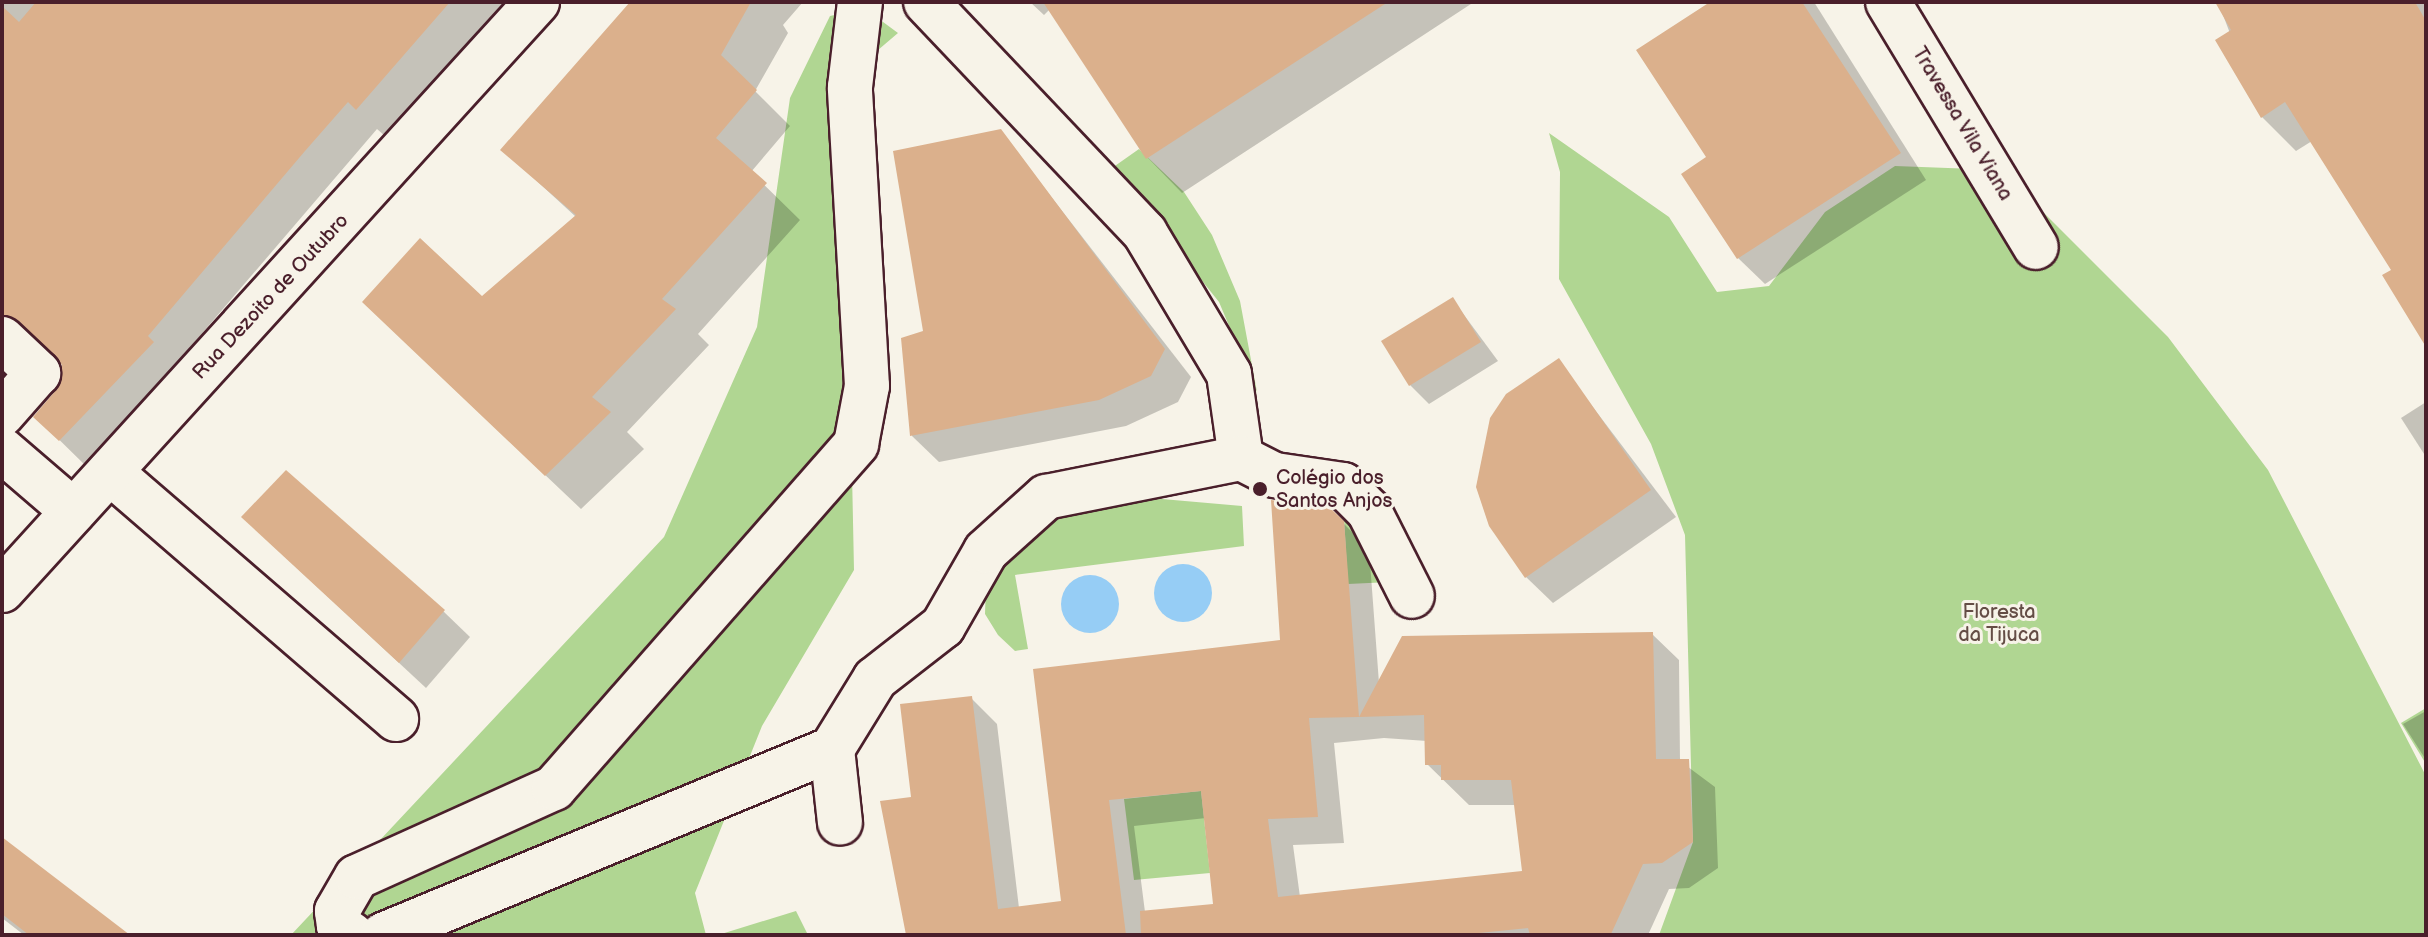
<!DOCTYPE html>
<html>
<head>
<meta charset="utf-8">
<style>
	body { margin:0 }
	#map { position:relative; width:2428px; height:937px; overflow:hidden; background:#f7f3e8; font-family:"Balsamiq Sans",sans-serif }
	div>[style] { position:absolute }
	.green>* { inset:0; background:#b0d692 }
	.water>* { inset:0; background:#96cdf5 }
	.round { border-radius:50% }
	.shadow>* { inset:0; background:#0003 }
	.building>* { inset:0; background:#dbb08c }
	.roads { filter:drop-shadow(2px 0 #4a1f2b) drop-shadow(-2px 0 #4a1f2b) drop-shadow(0 2px #4a1f2b) drop-shadow(0 -2px #4a1f2b) }
	.minor>* { height:44px; margin:-22px; padding:0 22px; transform-origin:22px; border-radius:22px; background:#f7f3e8 }
	.dots>* { width:22px; height:22px; translate:-50% -50%; box-sizing:border-box; border:4px solid #f7f3e8; border-radius:50% }
	span { translate:-50% -50%; white-space:nowrap; text-align:center; line-height:1.15; -webkit-text-stroke:6px #f7f3e8; paint-order:stroke }
	.street-label { font-size:20px; color:#4a1f2b }
	.poi-label { font-size:20px; color:#4a1f2b }
	.left { translate:0 -50%; text-align:left }
	.park-label { font-size:20px; color:#644d45 }
	.frame { position:absolute; inset:0; border:4px solid #4a1f2b; pointer-events:none }
</style>
</head>
<body>
<div id="map">
	<div class="green">
		<div style="clip-path:polygon(864px 8px,898px 33px,844px 79px,854px 570px,762px 726px,695px 893px,706px 935px,291px 935px,664px 537px,757px 327px,790px 98px,830px 16px)"></div>
		<div style="clip-path:polygon(1549px 133px,1669px 217px,1717px 292px,1769px 286px,1825px 212px,1895px 166px,2001px 170px,2168px 337px,2268px 470px,2426px 776px,2426px 935px,1659px 935px,1693px 842px,1685px 535px,1651px 444px,1559px 279px,1560px 172px)"></div>
		<div style="clip-path:polygon(1139px 149px,1184px 192px,1212px 235px,1240px 301px,1257px 392px,1219px 302px,1112px 168px)"></div>
		<div style="clip-path:polygon(1162px 499px,1242px 506px,1244px 546px,1015px 575px,1028px 649px,1015px 651px,998px 635px,985px 614px,986px 584px,1039px 519px,1100px 502px)"></div>
		<div style="clip-path:polygon(1344px 519px,1362px 543px,1390px 582px,1348px 584px)"></div>
		<div style="clip-path:polygon(2426px 708px,2426px 764px,2401px 723px)"></div>
		<div style="clip-path:polygon(1201px 791px,1210px 873px,1134px 880px,1124px 799px)"></div>
		<div style="clip-path:polygon(796px 911px,808px 935px,718px 935px)"></div>
	</div>
	<div class="water">
		<div class="round" style="left:1154px;top:564px;width:58px;height:58px"></div>
		<div class="round" style="left:1061px;top:575px;width:58px;height:58px"></div>
	</div>
	<div class="shadow">
		<div style="clip-path:polygon(2px 2px,504px 2px,385px 136px,377px 129px,175px 365px,181px 371px,88px 468px,36px 417px,59px 390px,64px 364px,48px 348px,24px 342px,5px 361px,2px 388px)"></div>
		<div style="clip-path:polygon(631px 2px,803px 2px,783px 25px,788px 33px,755px 91px,790px 126px,751px 172px,800px 220px,698px 334px,709px 345px,627px 432px,644px 449px,581px 509px,400px 337px,482px 299px,576px 217px,503px 150px)"></div>
		<div style="clip-path:polygon(1030px 2px,1474px 2px,1182px 193px,1148px 158px,1050px 9px,1044px 15px)"></div>
		<div style="clip-path:polygon(1714px 2px,1814px 2px,1926px 180px,1765px 284px,1738px 258px,1709px 158px)"></div>
		<div style="clip-path:polygon(2218px 2px,2426px 2px,2426px 343px,2393px 270px,2312px 141px,2296px 151px,2262px 117px)"></div>
		<div style="clip-path:polygon(1000px 131px,1191px 377px,1178px 402px,1126px 426px,939px 462px,912px 436px,925px 333px)"></div>
		<div style="clip-path:polygon(1453px 300px,1498px 361px,1429px 404px,1410px 385px)"></div>
		<div style="clip-path:polygon(1558px 361px,1676px 517px,1553px 603px,1526px 577px)"></div>
		<div style="clip-path:polygon(2426px 402px,2426px 457px,2401px 418px)"></div>
		<div style="clip-path:polygon(evenodd,1330px 510px,1369px 549px,1379px 683px,1652px 634px,1679px 660px,1680px 761px,1715px 787px,1718px 868px,1689px 888px,1669px 889px,1648px 935px,908px 935px,882px 803px,913px 798px,971px 698px,997px 724px,1019px 908px,1063px 903px,1036px 671px,1282px 642px,1330px 510px,1384px 738px,1427px 741px,1427px 764px,1469px 805px,1516px 805px,1525px 873px,1300px 897px,1293px 845px,1344px 843px,1334px 743px,1384px 738px,1330px 510px,1206px 818px,1215px 905px,1145px 912px,1134px 826px,1206px 818px)"></div>
		<div style="clip-path:polygon(270px 543px,443px 611px,470px 637px,426px 688px)"></div>
		<div style="clip-path:polygon(2426px 711px,2426px 760px,2403px 724px)"></div>
		<div style="clip-path:polygon(2px 840px,127px 935px,24px 935px,2px 918px)"></div>
	</div>
	<div class="building">
		<div style="clip-path:polygon(36px 2px,450px 2px,356px 110px,348px 102px,305px 151px,148px 336px,154px 342px,59px 441px,33px 417px,57px 389px,62px 365px,19px 321px,2px 315px,2px 6px,19px 22px)"></div>
		<div style="clip-path:polygon(630px 2px,751px 2px,721px 55px,757px 90px,716px 138px,767px 183px,662px 299px,676px 309px,592px 397px,611px 412px,545px 476px,362px 302px,420px 238px,482px 296px,576px 215px,500px 150px)"></div>
		<div style="clip-path:polygon(1043px 2px,1388px 2px,1146px 159px)"></div>
		<div style="clip-path:polygon(1710px 2px,1802px 2px,1901px 153px,1737px 259px,1681px 174px,1706px 157px,1636px 50px)"></div>
		<div style="clip-path:polygon(2215px 2px,2415px 2px,2426px 21px,2426px 347px,2382px 275px,2391px 270px,2285px 102px,2261px 118px,2215px 40px,2231px 30px)"></div>
		<div style="clip-path:polygon(1001px 129px,1165px 349px,1151px 376px,1099px 400px,910px 436px,901px 338px,923px 331px,893px 151px)"></div>
		<div style="clip-path:polygon(1453px 297px,1481px 342px,1409px 386px,1381px 341px)"></div>
		<div style="clip-path:polygon(1559px 358px,1651px 490px,1525px 578px,1489px 526px,1476px 487px,1490px 418px,1506px 394px)"></div>
		<div style="clip-path:polygon(286px 470px,445px 610px,399px 663px,241px 517px)"></div>
		<div style="clip-path:polygon(1271px 500px,1331px 509px,1344px 521px,1359px 717px,1309px 718px,1318px 817px,1268px 819px,1278px 897px,1522px 871px,1511px 780px,1441px 780px,1441px 765px,1425px 765px,1424px 715px,1359px 717px,1402px 636px,1653px 632px,1656px 759px,1689px 759px,1693px 842px,1662px 863px,1643px 864px,1611px 934px,1530px 935px,1528px 928px,1459px 935px,1141px 935px,1140px 911px,1213px 904px,1201px 791px,1109px 800px,1126px 935px,906px 935px,880px 801px,911px 797px,900px 704px,972px 696px,998px 909px,1061px 901px,1033px 669px,1280px 640px)"></div>
		<div style="clip-path:polygon(2px 837px,130px 935px,29px 935px,2px 914px)"></div>
	</div>
	<div class="roads">
		<div class="minor">
			<div style="left:926px;top:2px;width:318px;rotate:46.5deg"></div>
			<div style="left:1145px;top:233px;width:164px;rotate:59.2deg"></div>
			<div style="left:1229px;top:374px;width:85px;rotate:81.9deg"></div>
			<div style="left:1888px;top:2px;width:286px;rotate:58.9deg"></div>
			<div style="left:2px;top:339px;width:50px;rotate:43.4deg"></div>
			<div style="left:38px;top:373px;width:55px;rotate:131.3deg"></div>
			<div style="left:2px;top:450px;width:94px;rotate:40.7deg"></div>
			<div style="left:110px;top:472px;width:378px;rotate:40.8deg"></div>
			<div style="left:2px;top:590px;width:795px;rotate:-47.7deg"></div>
			<div style="left:832px;top:749px;width:74px;rotate:83.8deg"></div>
			<div style="left:352px;top:935px;width:16px;rotate:-145deg"></div>
			<div style="left:339px;top:926px;width:15px;rotate:-98deg"></div>
			<div style="left:337px;top:911px;width:39px;rotate:-60deg"></div>
			<div style="left:357px;top:877px;width:216px;rotate:-24.3deg"></div>
			<div style="left:554px;top:788px;width:458px;rotate:-48.7deg"></div>
			<div style="left:856px;top:444px;width:59px;rotate:-79.3deg"></div>
			<div style="left:867px;top:386px;width:299px;rotate:-93.3deg"></div>
			<div style="left:850px;top:87px;width:86px;rotate:-83.3deg"></div>
			<div style="left:383px;top:935px;width:486px;rotate:-22.5deg"></div>
			<div style="left:832px;top:749px;width:82px;rotate:-58.4deg"></div>
			<div style="left:875px;top:679px;width:86px;rotate:-37.9deg"></div>
			<div style="left:943px;top:626px;width:86px;rotate:-60.2deg"></div>
			<div style="left:986px;top:551px;width:81px;rotate:-42deg"></div>
			<div style="left:1046px;top:497px;width:199px;rotate:-11.3deg"></div>
			<div style="left:1241px;top:458px;width:38px;rotate:27deg"></div>
			<div style="left:1275px;top:475px;width:69px;rotate:8.4deg"></div>
			<div style="left:1343px;top:485px;width:37px;rotate:45deg"></div>
			<div style="left:1369px;top:511px;width:95px;rotate:63.2deg"></div>
		</div>
	</div>
	<div class="dots">
		<div style="left:1260px;top:489px;background:#4a1f2b"></div>
	</div>
	<div class="street-label">
		<span style="left:1962px;top:124px;rotate:59deg">Travessa Vila Viana</span>
		<span style="left:271px;top:297px;rotate:-47deg">Rua Dezoito de Outubro</span>
	</div>
	<div class="poi-label">
		<span class="left" style="left:1276px;top:490px">Colégio dos<br>Santos Anjos</span>
	</div>
	<div class="park-label">
		<span style="left:1999px;top:624px">Floresta<br>da Tijuca</span>
	</div>
	<div class="frame"></div>
</div>
</body>
</html>
